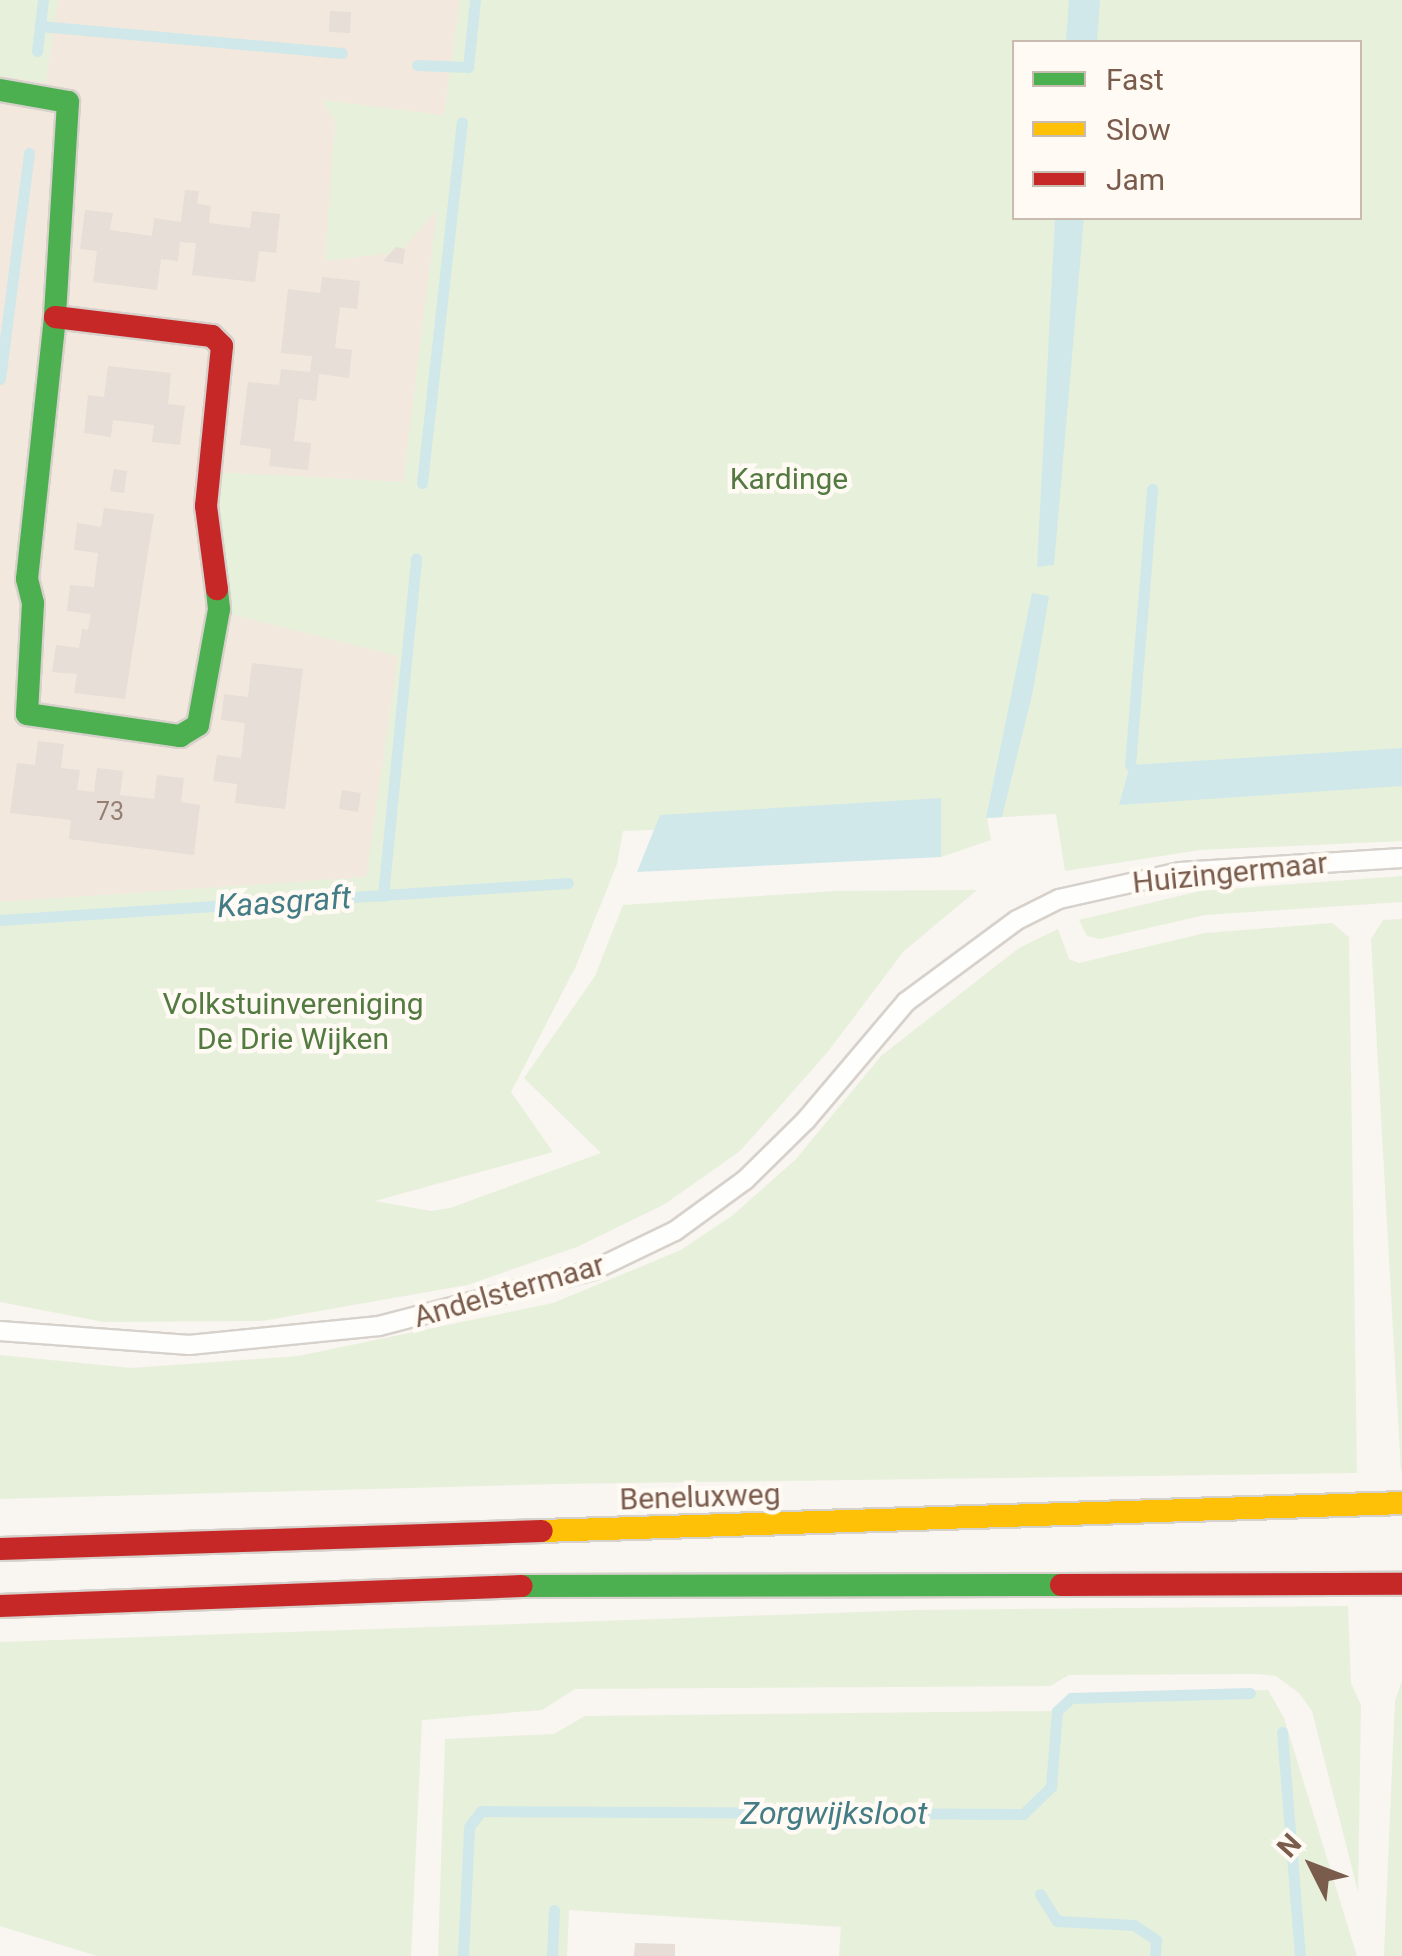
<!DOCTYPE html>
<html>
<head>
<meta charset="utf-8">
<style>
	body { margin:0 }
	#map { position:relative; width:1402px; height:1956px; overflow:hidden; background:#f9f5f0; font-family:Roboto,sans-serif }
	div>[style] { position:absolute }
	.residential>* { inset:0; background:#f2e8de }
	.green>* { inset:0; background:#e7f0db }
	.water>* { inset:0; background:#d0e8ea }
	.stream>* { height:11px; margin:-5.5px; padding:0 5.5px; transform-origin:5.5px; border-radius:5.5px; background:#d0e8ea }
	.building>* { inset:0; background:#e6ded7 }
	.roads { filter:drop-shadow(2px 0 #d7d1cb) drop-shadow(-2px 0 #d7d1cb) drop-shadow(0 2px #d7d1cb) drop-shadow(0 -2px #d7d1cb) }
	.lane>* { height:18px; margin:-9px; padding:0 9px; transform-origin:9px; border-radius:9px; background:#fefefd }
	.fast>* { height:22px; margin:-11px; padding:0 11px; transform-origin:11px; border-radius:11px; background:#4caf50 }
	.slow>* { height:22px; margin:-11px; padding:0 11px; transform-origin:11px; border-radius:11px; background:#ffc107 }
	.jam>* { height:22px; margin:-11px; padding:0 11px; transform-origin:11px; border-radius:11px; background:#c62828 }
	span { translate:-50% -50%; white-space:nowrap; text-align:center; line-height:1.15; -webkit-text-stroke:9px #fffaf3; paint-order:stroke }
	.number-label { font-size:25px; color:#977e72 }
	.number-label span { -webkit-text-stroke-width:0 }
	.park-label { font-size:30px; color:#537a41 }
	.street-label { font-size:30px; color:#7a5c4d }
	.water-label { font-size:32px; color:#437c86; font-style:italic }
	.legend { position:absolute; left:1012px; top:40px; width:350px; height:180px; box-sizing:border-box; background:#fffaf3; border:2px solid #cabbb1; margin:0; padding:12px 18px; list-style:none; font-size:30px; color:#7a5c4d }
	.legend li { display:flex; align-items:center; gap:20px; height:50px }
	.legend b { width:50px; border:2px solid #cabbb1 }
	.north { position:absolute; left:1262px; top:1816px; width:100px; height:100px; -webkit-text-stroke:8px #fffaf3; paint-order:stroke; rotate:312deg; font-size:28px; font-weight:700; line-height:40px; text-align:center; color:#7a5c4d }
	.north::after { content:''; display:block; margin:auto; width:35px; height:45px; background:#7a5c4d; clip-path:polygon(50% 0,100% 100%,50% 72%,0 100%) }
</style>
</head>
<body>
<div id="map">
	<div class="residential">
		<div style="clip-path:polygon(0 0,472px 0,377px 886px,0 934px)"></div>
	</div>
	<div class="green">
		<div style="clip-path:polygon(0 0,58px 0,46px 83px,0 76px)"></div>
		<div style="clip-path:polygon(evenodd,460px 0,1402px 0,1402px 841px,1200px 850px,1065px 871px,1056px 814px,987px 818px,991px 840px,941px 857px,940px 819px,623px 831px,617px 864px,576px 966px,511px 1092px,553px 1152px,375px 1201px,431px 1211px,450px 1208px,601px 1153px,524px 1078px,595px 976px,623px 905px,836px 891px,977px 890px,904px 951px,826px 1054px,740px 1151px,665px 1204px,577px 1247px,467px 1285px,262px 1321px,104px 1322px,0 1302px,0 902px,366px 877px,398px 656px,226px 613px,214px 472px,403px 482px,437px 210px,400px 252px,325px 261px,335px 122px,322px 100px,444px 115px,460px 0,1014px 42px,1360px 42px,1360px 218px,1014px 218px,1014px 42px)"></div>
		<div style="clip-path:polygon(1402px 876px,1402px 902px,1205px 915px,1100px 939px,1087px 936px,1079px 920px,1200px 891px)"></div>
		<div style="clip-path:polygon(1402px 919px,1402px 1471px,1401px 1471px,1371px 939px,1383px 920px)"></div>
		<div style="clip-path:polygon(1332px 923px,1349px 937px,1357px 1473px,555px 1484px,0 1499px,0 1355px,132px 1368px,298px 1356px,553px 1303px,681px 1250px,733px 1215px,796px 1159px,881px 1056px,1019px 948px,1058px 929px,1069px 959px,1079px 963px,1205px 933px)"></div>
		<div style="clip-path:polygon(1348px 1606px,1351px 1683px,1361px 1705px,1358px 1892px,1312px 1711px,1299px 1693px,1276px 1676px,1255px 1674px,1069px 1675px,1050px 1686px,575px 1689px,542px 1710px,422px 1720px,411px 1956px,97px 1956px,0 1926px,0 1642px,917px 1610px)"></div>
		<div style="clip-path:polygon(1402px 1681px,1402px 1956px,1384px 1956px,1395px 1701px)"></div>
		<div style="clip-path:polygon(1268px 1690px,1284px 1718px,1357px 1956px,839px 1956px,841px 1927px,569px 1910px,567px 1956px,438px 1956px,445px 1739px,554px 1734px,585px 1716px,1051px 1711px,1070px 1696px)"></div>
	</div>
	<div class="water">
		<div style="clip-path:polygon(1069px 0,1100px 0,1097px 42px,1066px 42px)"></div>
		<div style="clip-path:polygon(1055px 218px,1084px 218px,1054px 565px,1037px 567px)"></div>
		<div style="clip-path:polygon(1032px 593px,1049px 596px,1033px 691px,1002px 817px,986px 818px)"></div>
		<div style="clip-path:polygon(1402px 748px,1402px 786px,1119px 805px,1130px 765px)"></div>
		<div style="clip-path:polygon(941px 798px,941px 857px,637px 872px,660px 815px)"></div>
	</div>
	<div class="stream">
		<div style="left:40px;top:26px;width:303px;rotate:5.1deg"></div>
		<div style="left:37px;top:51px;width:51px;rotate:-83.3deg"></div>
		<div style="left:417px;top:65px;width:51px;rotate:2.2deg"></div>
		<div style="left:468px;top:67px;width:67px;rotate:-84deg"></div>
		<div style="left:0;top:379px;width:228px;rotate:-82.7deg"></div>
		<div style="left:422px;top:483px;width:363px;rotate:-83.7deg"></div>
		<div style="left:1130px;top:765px;width:277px;rotate:-85.4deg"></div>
		<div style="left:383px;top:896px;width:339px;rotate:-84.4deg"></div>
		<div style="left:0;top:920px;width:569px;rotate:-3.73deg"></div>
		<div style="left:1282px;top:1732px;width:225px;rotate:85.4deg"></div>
		<div style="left:1040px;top:1894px;width:32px;rotate:58deg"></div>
		<div style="left:1057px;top:1921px;width:77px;rotate:3deg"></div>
		<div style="left:1134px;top:1925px;width:27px;rotate:34deg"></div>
		<div style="left:1156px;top:1940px;width:16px;rotate:94deg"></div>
		<div style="left:463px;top:1956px;width:129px;rotate:-87.3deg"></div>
		<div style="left:469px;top:1827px;width:20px;rotate:-53deg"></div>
		<div style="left:481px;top:1811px;width:542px;rotate:0.32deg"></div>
		<div style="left:1023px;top:1814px;width:39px;rotate:-44deg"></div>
		<div style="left:1051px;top:1787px;width:76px;rotate:-85.5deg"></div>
		<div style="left:1057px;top:1711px;width:19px;rotate:-43deg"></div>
		<div style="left:1071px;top:1698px;width:179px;rotate:-1.6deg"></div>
		<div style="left:552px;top:1956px;width:46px;rotate:-87.5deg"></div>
	</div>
	<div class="building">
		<div style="clip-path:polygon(330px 11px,351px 12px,350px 33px,329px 32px)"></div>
		<div style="clip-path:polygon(185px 190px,199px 191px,197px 204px,211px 206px,209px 223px,250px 228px,252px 211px,280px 214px,276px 253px,259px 251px,255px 282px,192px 275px,196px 243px,180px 242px,178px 261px,161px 259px,157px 290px,93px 282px,97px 251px,80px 249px,85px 210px,113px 213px,110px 230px,152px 236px,154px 218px,181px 222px)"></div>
		<div style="clip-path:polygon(396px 247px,405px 249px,403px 264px,383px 261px)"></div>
		<div style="clip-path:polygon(322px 277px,360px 281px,357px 309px,340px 307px,335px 348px,352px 350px,349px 378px,319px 374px,316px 401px,299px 399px,294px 441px,311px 443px,308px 470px,269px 466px,271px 449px,240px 445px,248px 382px,279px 385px,281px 369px,310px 372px,312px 356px,281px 353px,288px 289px,320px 293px)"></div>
		<div style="clip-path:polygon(108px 366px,171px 373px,168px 404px,185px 406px,180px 445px,152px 442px,154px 425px,113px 420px,111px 437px,84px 433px,88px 395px,104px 397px)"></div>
		<div style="clip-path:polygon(114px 469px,127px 471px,124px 493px,110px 491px)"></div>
		<div style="clip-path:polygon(104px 508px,154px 514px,125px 699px,74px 693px,77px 674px,52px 672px,56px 645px,79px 648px,82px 629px,88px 630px,91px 614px,67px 611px,70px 585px,94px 587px,98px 553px,74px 550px,77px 523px,101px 527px)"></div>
		<div style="clip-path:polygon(252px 663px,303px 669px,285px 809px,235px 803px,237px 784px,213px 781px,217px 755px,241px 758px,245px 723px,221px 720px,224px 694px,248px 697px)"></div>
		<div style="clip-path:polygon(38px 741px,64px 744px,61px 768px,80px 770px,77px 790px,94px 792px,97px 768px,123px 771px,120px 795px,154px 799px,157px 775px,184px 778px,181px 802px,200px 805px,194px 855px,69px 839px,71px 820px,10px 813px,17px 763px,35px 765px)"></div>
		<div style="clip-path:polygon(342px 790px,361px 793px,358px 812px,339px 809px)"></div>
		<div style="clip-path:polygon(635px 1943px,675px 1944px,675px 1956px,634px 1956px)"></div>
	</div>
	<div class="roads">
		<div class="lane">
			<div style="left:0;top:1331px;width:190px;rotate:4.2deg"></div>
			<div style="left:189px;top:1345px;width:191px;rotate:-5.7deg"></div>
			<div style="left:379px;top:1326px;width:222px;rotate:-14.6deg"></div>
			<div style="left:594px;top:1270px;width:90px;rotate:-25.7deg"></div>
			<div style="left:675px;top:1231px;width:87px;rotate:-36.1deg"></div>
			<div style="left:745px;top:1180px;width:86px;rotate:-44.5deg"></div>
			<div style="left:806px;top:1120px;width:155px;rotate:-49.7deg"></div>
			<div style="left:906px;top:1002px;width:138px;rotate:-36.5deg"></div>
			<div style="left:1017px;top:920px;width:47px;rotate:-26.6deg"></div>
			<div style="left:1059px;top:899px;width:124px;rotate:-12.6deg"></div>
			<div style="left:1180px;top:872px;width:222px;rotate:-3.6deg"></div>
		</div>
		<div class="fast">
			<div style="left:0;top:90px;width:69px;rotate:10deg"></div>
			<div style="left:68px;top:102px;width:215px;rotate:93.5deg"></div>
			<div style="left:55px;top:317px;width:263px;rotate:96.1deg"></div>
			<div style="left:27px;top:579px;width:25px;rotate:76deg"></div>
			<div style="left:33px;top:603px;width:111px;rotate:93.1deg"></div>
			<div style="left:27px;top:714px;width:155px;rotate:8.2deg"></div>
			<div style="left:180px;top:736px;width:21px;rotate:-31deg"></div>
			<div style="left:198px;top:725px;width:118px;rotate:-79.7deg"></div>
			<div style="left:219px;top:609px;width:20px;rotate:-96deg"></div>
			<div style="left:522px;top:1586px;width:539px;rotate:-0.11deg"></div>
		</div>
		<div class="slow">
			<div style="left:542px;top:1531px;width:860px;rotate:-1.86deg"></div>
		</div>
		<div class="jam">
			<div style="left:55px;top:317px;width:158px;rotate:6.9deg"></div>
			<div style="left:212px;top:336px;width:14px;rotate:45deg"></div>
			<div style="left:222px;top:346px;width:161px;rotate:95.7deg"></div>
			<div style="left:206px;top:506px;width:84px;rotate:82.5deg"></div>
			<div style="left:0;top:1549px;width:542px;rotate:-1.9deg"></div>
			<div style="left:1061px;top:1585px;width:341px;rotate:-0.2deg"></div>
			<div style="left:0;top:1606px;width:522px;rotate:-2.19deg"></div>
		</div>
	</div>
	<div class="number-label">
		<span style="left:110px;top:812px">73</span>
	</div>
	<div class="park-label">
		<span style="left:789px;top:479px">Kardinge</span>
		<span style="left:293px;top:1021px">Volkstuinvereniging<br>De Drie Wijken</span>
	</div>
	<div class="street-label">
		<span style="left:1230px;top:873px;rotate:-6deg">Huizingermaar</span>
		<span style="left:509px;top:1291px;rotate:-16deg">Andelstermaar</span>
		<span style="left:700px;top:1497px;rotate:-2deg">Beneluxweg</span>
	</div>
	<div class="water-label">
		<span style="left:284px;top:902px;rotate:-4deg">Kaasgraft</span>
		<span style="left:834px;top:1813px">Zorgwijksloot</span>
	</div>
	<ul class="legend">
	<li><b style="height:12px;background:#4caf50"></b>Fast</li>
	<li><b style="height:12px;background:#ffc107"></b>Slow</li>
	<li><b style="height:12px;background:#c62828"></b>Jam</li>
	</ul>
	<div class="north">N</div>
</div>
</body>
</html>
